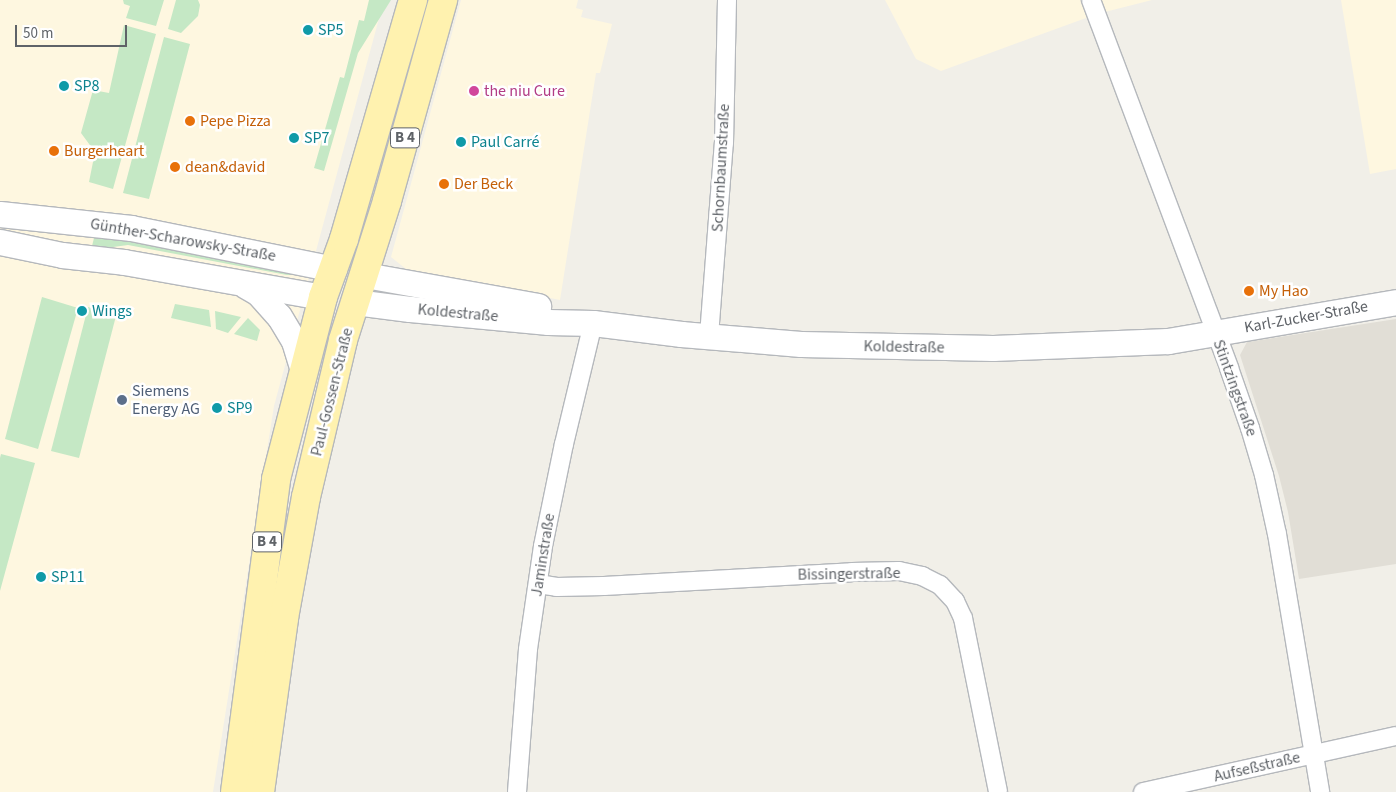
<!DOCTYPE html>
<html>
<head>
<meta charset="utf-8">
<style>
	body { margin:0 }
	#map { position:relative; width:1396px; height:792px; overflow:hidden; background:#f1efe8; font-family:"Source Sans 3",sans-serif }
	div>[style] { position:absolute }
	.commercial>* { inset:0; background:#fef7e0 }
	.education>* { inset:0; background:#e1ded6 }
	.green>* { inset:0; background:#c5e8c5 }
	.roads { filter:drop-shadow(1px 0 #b5b8bc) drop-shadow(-1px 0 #b5b8bc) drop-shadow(0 1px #b5b8bc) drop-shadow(0 -1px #b5b8bc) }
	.street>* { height:18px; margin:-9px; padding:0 9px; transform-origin:9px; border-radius:9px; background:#fff }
	.secondary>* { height:25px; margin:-12.5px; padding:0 12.5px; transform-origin:12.5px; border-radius:12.5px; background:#fff }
	.primary>* { height:28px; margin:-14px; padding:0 14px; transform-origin:14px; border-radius:14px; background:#fff2af }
	.dots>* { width:14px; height:14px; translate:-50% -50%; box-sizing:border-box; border:2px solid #fff; border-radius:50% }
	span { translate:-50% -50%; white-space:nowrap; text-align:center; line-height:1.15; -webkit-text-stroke:5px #fff; paint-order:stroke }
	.shield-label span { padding:1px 4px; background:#fff; border:1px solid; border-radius:4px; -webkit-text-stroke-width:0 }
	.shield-label { font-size:15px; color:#5f6368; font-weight:700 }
	.culture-label { font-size:16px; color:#0d838f }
	.left { translate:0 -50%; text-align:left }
	.hotel-label { font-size:16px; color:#b23c85 }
	.food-label { font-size:16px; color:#c56008 }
	.street-label { font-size:16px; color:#5f6368 }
	.service-label { font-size:16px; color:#4e5e75 }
	.scale { position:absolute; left:15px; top:25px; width:112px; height:22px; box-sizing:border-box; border:2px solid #5f6368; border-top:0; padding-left:6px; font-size:15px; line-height:18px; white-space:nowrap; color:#5f6368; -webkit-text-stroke:4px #fff; paint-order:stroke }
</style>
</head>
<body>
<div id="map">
	<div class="commercial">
		<div style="clip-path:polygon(0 0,384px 0,274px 406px,213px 792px,0 792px)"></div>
		<div style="clip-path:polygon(461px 0,578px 0,576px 8px,583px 10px,581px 17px,612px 24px,600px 73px,596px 73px,560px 300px,406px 269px,391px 257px)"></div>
		<div style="clip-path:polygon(885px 0,1152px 0,1097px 14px,941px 71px,916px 59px)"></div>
		<div style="clip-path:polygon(1341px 0,1396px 0,1396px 169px,1370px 174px)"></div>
	</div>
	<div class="education">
		<div style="clip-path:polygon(1396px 319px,1396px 564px,1299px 579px,1288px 512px,1279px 476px,1240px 355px,1247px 342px)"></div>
	</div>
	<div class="green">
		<div style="clip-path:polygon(123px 0,164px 0,156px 26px,126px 18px,130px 6px,124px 4px)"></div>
		<div style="clip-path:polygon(176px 0,198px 0,200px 5px,198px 16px,181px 33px,168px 29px)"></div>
		<div style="clip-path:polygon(369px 0,391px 0,358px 53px,324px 171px,314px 168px,340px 77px,344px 78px,359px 20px,364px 21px)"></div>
		<div style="clip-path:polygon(124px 25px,156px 34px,113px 189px,89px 182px,95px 152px,81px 133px,93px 90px,109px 93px)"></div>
		<div style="clip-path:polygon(164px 37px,190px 44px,149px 199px,123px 193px)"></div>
		<div style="clip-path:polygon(95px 234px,295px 270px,293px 275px,287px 275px,128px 245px,91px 250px)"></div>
		<div style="clip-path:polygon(42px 297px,78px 308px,38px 449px,5px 439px)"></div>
		<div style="clip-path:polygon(175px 304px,209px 310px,211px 327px,171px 318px)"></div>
		<div style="clip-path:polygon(88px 307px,116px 316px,79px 458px,51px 451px)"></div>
		<div style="clip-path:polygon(215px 311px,241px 317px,228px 333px,216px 329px)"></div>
		<div style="clip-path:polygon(248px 318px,260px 330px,257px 341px,234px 334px)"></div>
		<div style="clip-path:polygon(1px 454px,35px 463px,0 591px,0 458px)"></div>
	</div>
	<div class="roads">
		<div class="street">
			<div style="left:1091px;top:0;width:393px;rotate:69.4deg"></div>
			<div style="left:1229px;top:368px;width:64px;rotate:70.7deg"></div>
			<div style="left:1250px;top:428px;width:49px;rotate:73.4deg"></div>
			<div style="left:1264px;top:475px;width:60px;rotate:77.6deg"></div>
			<div style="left:1277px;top:534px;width:262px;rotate:80.5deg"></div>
			<div style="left:709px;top:336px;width:194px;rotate:-85.6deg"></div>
			<div style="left:724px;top:143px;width:143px;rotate:-88.8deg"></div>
			<div style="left:538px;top:584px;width:19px;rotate:9deg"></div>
			<div style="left:557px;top:587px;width:47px;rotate:-1.2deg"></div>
			<div style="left:604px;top:586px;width:248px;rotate:-3.2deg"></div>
			<div style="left:852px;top:572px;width:47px;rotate:-1.2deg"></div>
			<div style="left:899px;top:571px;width:24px;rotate:12deg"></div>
			<div style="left:922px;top:576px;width:20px;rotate:27deg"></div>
			<div style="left:940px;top:585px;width:22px;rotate:47deg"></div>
			<div style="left:955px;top:601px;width:19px;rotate:65deg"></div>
			<div style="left:963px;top:618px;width:177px;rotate:78.6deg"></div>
			<div style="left:517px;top:792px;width:143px;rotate:-85.6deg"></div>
			<div style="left:528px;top:649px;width:104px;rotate:-81.7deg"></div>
			<div style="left:543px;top:546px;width:104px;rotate:-78.4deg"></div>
			<div style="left:564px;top:444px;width:124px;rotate:-76.5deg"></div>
			<div style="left:1143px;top:792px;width:259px;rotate:-12.5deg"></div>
		</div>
		<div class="secondary">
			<div style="left:0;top:214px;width:132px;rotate:6.1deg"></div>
			<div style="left:131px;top:228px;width:207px;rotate:11.4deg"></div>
			<div style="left:0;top:242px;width:63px;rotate:11.8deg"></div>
			<div style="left:62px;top:255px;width:62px;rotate:6.4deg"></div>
			<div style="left:124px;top:262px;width:202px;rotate:10deg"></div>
			<div style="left:365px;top:275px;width:176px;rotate:10.2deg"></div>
			<div style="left:246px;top:286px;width:14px;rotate:30deg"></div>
			<div style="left:258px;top:293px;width:31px;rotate:48deg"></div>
			<div style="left:279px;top:316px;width:29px;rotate:59deg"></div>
			<div style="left:294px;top:341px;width:31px;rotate:73deg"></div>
			<div style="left:355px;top:302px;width:55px;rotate:7.3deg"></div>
			<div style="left:410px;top:309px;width:139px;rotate:5.4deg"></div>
			<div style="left:548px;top:322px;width:45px;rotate:1.3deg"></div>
			<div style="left:593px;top:323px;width:89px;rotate:7.1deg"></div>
			<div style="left:681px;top:334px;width:120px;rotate:4.8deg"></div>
			<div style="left:801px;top:344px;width:192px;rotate:1.2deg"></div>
			<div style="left:993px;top:348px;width:175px;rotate:-2.3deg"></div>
			<div style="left:1168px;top:341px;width:231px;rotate:-9.7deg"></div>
		</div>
		<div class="primary">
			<div style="left:235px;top:792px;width:316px;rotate:-82.5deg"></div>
			<div style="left:276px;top:479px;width:188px;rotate:-75.5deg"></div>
			<div style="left:323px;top:297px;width:62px;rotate:-70.1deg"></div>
			<div style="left:344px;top:239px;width:249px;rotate:-73.9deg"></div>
			<div style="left:260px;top:792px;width:176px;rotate:-82.1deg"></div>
			<div style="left:284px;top:618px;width:123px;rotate:-79.7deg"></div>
			<div style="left:306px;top:497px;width:161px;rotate:-76.7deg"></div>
			<div style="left:343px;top:340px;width:146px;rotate:-72.4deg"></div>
			<div style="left:387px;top:201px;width:209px;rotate:-74.4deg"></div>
		</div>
	</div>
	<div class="dots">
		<div style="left:308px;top:30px;background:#0f9aa8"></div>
		<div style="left:64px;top:86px;background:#0f9aa8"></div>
		<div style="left:474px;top:91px;background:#d1479c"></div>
		<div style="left:190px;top:121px;background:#e8710a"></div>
		<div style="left:294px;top:138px;background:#0f9aa8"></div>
		<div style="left:461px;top:142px;background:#0f9aa8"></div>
		<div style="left:54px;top:151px;background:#e8710a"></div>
		<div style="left:175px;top:167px;background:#e8710a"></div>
		<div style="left:444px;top:184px;background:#e8710a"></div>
		<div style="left:1249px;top:291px;background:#e8710a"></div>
		<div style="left:82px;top:311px;background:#0f9aa8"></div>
		<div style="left:122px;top:400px;background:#5c6f8a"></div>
		<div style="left:217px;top:408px;background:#0f9aa8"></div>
		<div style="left:41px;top:577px;background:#0f9aa8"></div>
	</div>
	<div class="shield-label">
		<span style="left:405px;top:138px">B 4</span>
		<span style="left:267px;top:542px">B 4</span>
	</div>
	<div class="culture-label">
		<span class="left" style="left:318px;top:30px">SP5</span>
		<span class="left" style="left:74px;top:86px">SP8</span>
		<span class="left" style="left:304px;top:138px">SP7</span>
		<span class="left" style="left:471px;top:142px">Paul Carré</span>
		<span class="left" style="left:92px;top:311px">Wings</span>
		<span class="left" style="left:227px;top:408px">SP9</span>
		<span class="left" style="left:51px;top:577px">SP11</span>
	</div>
	<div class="hotel-label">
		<span class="left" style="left:484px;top:91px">the niu Cure</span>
	</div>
	<div class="food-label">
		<span class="left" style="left:200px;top:121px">Pepe Pizza</span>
		<span class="left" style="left:64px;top:151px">Burgerheart</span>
		<span class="left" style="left:185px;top:167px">dean&amp;david</span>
		<span class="left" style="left:454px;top:184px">Der Beck</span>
		<span class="left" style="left:1259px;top:291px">My Hao</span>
	</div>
	<div class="street-label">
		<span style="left:721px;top:168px;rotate:-87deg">Schornbaumstraße</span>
		<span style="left:183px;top:240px;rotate:10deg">Günther-Scharowsky-Straße</span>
		<span style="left:458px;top:313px;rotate:5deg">Koldestraße</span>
		<span style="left:1306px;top:317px;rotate:-10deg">Karl-Zucker-Straße</span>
		<span style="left:904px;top:347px;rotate:1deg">Koldestraße</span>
		<span style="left:1235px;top:388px;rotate:70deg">Stintzingstraße</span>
		<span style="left:332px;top:392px;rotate:-76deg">Paul-Gossen-Straße</span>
		<span style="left:543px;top:555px;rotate:-81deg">Jaminstraße</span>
		<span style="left:849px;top:574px;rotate:-1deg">Bissingerstraße</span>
		<span style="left:1257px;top:767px;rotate:-13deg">Aufseßstraße</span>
	</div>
	<div class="service-label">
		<span class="left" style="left:132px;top:400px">Siemens<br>Energy AG</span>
	</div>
	<div class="scale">50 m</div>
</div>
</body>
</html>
